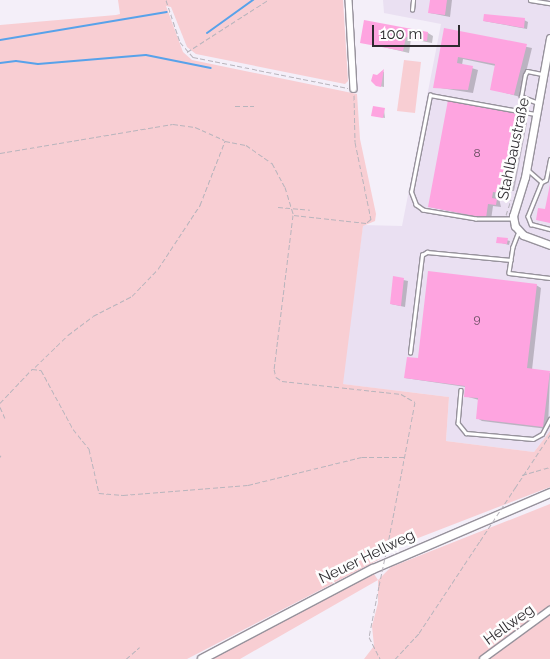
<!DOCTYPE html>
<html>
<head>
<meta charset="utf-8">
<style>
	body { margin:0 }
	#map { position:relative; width:550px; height:659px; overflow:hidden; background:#f4eff9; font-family:Raleway,sans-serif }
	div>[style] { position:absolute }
	.built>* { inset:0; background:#eae0f2 }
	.green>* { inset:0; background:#f8ced3 }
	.shadow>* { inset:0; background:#0003 }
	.stream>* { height:2px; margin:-1px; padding:0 1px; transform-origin:1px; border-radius:1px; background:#58a2ea }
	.building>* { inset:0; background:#fea4e0 }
	.path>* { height:1px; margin-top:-0.5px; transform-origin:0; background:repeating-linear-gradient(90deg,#b8b4bc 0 5px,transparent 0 7.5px) }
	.roads { filter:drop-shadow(1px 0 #97929c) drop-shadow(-1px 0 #97929c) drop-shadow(0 1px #97929c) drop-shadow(0 -1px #97929c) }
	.service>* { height:2.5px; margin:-1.25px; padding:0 1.25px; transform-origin:1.25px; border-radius:1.25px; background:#fff }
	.minor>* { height:5.5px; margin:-2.75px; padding:0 2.75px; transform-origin:2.75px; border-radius:2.75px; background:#fff }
	.tertiary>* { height:7px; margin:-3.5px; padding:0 3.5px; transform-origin:3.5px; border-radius:3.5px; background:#fff }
	.secondary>* { height:8px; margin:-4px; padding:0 4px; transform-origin:4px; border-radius:4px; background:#fff }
	.path-bridge>* { height:1px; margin-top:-0.5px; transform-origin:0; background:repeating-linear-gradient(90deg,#b8b4bc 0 5px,transparent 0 7.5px) }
	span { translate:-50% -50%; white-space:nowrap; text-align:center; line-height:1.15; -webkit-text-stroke:5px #fefefe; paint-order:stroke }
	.number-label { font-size:12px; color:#61495b }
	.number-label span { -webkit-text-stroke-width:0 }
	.street-label { font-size:15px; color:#2d2b2f }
	.scale { position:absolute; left:372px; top:25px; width:88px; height:22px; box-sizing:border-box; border:2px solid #2d2b2f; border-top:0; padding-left:6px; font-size:15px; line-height:18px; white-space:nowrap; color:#2d2b2f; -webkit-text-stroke:4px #fefefe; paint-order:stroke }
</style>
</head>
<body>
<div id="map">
	<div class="built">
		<div style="clip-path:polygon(383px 0,550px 0,550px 431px,534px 452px,446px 441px,449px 397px,342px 384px,363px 225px,402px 226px,441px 24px,384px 13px)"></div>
	</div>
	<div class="green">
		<div style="clip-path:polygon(118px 0,343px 0,348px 81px,345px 84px,196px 54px,187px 47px,171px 7px,166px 6px,183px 52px,192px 60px,357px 94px,360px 139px,376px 214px,375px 221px,363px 226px,343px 384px,449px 397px,446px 441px,534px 452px,550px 431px,550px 487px,382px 552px,380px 559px,187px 659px,0 659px,0 25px,116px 15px,120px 14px)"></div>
		<div style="clip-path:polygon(404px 60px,421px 62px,415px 113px,397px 111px)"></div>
		<div style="clip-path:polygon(550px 504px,550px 659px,364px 659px,374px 646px,372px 626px,378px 603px,378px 580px,240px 659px,212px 659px,374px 574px,378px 580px,391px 567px)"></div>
	</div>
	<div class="shadow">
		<div style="clip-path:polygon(431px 0,452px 0,450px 17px,430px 13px)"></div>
		<div style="clip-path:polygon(524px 20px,528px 22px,527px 29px,484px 21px)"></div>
		<div style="clip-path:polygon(445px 30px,532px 48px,520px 97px,492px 89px,496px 66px,463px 59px,462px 65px,478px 70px,473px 93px,434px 87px)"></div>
		<div style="clip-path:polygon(428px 33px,433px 36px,432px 43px,411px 39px,409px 53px,362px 42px)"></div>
		<div style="clip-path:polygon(382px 71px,384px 72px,384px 87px,379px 86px,378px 76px)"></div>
		<div style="clip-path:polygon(449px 101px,519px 114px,527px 123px,514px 191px,511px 191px,510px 196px,498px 194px,501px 207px,493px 206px,491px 220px,430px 207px)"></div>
		<div style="clip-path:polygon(384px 110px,385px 118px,375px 116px)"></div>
		<div style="clip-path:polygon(498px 238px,510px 241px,509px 245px,498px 242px)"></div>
		<div style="clip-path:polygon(394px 278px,408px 281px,405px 307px,391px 304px)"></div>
		<div style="clip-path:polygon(536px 285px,541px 288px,532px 370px,550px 373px,548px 429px,482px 421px,477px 418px,479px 400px,465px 396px,466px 387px,405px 378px,419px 360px)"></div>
	</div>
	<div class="stream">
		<div style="left:207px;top:33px;width:57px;rotate:-35.7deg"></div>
		<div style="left:0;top:40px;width:169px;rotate:-9.5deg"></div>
		<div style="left:0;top:63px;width:16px;rotate:-7deg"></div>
		<div style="left:16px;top:61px;width:22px;rotate:8deg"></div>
		<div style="left:38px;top:64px;width:108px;rotate:-4.8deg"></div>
		<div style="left:146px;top:55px;width:66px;rotate:11.3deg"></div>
	</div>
	<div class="building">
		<div style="clip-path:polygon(430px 0,447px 0,445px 15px,428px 13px)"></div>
		<div style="clip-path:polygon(484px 14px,525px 18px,524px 28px,483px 21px)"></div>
		<div style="clip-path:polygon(364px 20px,428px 32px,427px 41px,406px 37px,403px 51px,360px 43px)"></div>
		<div style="clip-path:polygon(444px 28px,527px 44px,514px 95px,490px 90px,495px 64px,458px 57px,457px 63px,473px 66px,468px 90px,433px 88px)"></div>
		<div style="clip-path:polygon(384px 69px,381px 87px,376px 86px,371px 81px,373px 74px,377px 75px)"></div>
		<div style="clip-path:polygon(448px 100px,519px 113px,518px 118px,522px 119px,509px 189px,506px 189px,505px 194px,493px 192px,492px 198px,497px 199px,496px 205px,488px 204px,486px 218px,428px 207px)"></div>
		<div style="clip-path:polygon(373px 106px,385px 108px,383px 118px,371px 116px)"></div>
		<div style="clip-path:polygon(550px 184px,550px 223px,536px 220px,538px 208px,545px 209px)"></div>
		<div style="clip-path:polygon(497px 237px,508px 238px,507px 244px,496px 243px)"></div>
		<div style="clip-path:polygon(428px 271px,537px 284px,527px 368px,550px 371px,543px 427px,476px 419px,478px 398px,464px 397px,465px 386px,404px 378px,407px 357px,418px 358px)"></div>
		<div style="clip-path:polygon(393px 276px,404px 278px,401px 306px,390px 304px)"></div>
	</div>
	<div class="path">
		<div style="left:166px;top:0;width:44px;rotate:71.6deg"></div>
		<div style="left:180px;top:42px;width:20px;rotate:49deg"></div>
		<div style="left:193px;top:57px;width:158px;rotate:11.3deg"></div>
		<div style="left:187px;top:52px;width:96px;rotate:-32.7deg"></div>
		<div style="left:354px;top:95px;width:47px;rotate:88.8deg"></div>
		<div style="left:355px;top:142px;width:79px;rotate:78.3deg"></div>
		<div style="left:371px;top:219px;width:6px;rotate:141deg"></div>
		<div style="left:366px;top:223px;width:73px;rotate:-173.7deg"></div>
		<div style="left:293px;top:215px;width:155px;rotate:97deg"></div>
		<div style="left:274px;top:369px;width:8px;rotate:76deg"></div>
		<div style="left:276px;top:377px;width:7px;rotate:34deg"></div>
		<div style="left:282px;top:381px;width:120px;rotate:6.2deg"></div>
		<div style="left:401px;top:394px;width:16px;rotate:30deg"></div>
		<div style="left:415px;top:402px;width:144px;rotate:100.8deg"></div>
		<div style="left:235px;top:106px;width:19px"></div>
		<div style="left:0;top:153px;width:175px;rotate:-9.5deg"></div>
		<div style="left:173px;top:124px;width:22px;rotate:8deg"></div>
		<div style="left:195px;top:127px;width:32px;rotate:24deg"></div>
		<div style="left:278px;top:207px;width:32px;rotate:5deg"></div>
		<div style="left:506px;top:215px;width:16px;rotate:-72deg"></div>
		<div style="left:35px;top:367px;width:46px;rotate:-44.1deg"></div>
		<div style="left:68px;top:335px;width:31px;rotate:-37deg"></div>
		<div style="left:93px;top:316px;width:44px;rotate:-27.1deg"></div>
		<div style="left:132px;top:296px;width:37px;rotate:-46deg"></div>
		<div style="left:158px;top:269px;width:77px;rotate:-56.7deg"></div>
		<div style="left:200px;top:205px;width:69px;rotate:-68.7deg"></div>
		<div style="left:225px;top:141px;width:21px;rotate:11deg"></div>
		<div style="left:246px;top:145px;width:32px;rotate:35deg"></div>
		<div style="left:272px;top:163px;width:27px;rotate:62deg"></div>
		<div style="left:285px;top:187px;width:28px;rotate:73deg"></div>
		<div style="left:0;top:403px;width:47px;rotate:-46.7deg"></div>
		<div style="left:32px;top:369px;width:9px;rotate:6deg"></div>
		<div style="left:41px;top:370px;width:67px;rotate:61.5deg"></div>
		<div style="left:73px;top:429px;width:26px;rotate:51deg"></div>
		<div style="left:89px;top:449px;width:45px;rotate:77.2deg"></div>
		<div style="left:99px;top:493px;width:24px;rotate:5deg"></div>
		<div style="left:123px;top:495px;width:125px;rotate:-4.6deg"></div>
		<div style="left:248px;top:485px;width:117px;rotate:-13.8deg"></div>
		<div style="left:362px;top:457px;width:43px"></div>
		<div style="left:0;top:407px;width:12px;rotate:66deg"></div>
		<div style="left:0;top:457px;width:2px;rotate:-63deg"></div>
		<div style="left:522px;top:475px;width:29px;rotate:-16deg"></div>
		<div style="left:515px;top:488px;width:64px;rotate:-56.6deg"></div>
		<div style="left:379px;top:586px;width:52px;rotate:101.1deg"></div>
		<div style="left:369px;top:637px;width:25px;rotate:63deg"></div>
		<div style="left:126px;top:659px;width:18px;rotate:-41deg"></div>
		<div style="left:395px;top:659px;width:35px;rotate:-47deg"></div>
		<div style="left:419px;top:633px;width:110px;rotate:-56.5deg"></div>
	</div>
	<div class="roads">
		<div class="service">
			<div style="left:530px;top:0;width:20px;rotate:9deg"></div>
			<div style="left:412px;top:10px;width:10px;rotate:-84deg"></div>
			<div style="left:537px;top:103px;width:17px;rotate:-159deg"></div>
			<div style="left:521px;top:97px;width:22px;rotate:-80deg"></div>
			<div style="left:525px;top:75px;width:4px;rotate:-63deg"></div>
			<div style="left:527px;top:71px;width:15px;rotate:11deg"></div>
			<div style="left:528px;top:170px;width:18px;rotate:41deg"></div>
			<div style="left:542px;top:182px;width:37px;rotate:112deg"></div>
			<div style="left:528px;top:216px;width:9px;rotate:69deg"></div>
			<div style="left:531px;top:224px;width:20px;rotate:15deg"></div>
			<div style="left:542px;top:182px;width:4px;rotate:-27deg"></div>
			<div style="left:546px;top:180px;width:21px;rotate:-79deg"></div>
			<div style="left:512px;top:219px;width:36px;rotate:180deg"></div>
			<div style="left:476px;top:219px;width:54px;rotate:-170.4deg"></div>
			<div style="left:423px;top:210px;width:9px;rotate:-144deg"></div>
			<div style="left:416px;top:205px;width:14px;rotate:-111deg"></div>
			<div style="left:411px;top:192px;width:99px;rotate:-78.9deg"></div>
			<div style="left:430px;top:95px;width:108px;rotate:10.2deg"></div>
			<div style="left:518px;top:234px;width:14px;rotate:111deg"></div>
			<div style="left:513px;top:247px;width:26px;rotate:99deg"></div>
			<div style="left:509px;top:273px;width:41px;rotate:7deg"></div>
			<div style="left:410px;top:353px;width:99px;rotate:-83deg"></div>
			<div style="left:422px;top:255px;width:6px;rotate:-31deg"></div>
			<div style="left:427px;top:252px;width:84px;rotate:5.4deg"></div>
			<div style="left:461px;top:390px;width:33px;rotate:95deg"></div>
			<div style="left:458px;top:423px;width:13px;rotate:51deg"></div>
			<div style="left:466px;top:433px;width:67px;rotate:5.1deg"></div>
			<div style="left:533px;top:439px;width:10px;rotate:-29deg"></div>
			<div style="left:542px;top:434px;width:17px;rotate:-62deg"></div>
		</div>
		<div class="minor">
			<div style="left:349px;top:0;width:89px;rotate:86.8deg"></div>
			<div style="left:483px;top:659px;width:83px;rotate:-36.2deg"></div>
		</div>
		<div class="tertiary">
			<div style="left:550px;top:38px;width:141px;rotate:100.2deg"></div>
			<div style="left:525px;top:177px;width:41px;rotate:107.1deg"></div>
			<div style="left:513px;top:216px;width:10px;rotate:79deg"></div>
			<div style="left:515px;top:226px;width:12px;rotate:48deg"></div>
			<div style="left:523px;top:235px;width:29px;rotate:20deg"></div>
		</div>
		<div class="secondary">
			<div style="left:202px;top:659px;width:193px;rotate:-27.8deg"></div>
			<div style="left:373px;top:569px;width:193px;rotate:-23.2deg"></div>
		</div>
	</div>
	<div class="path-bridge">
		<div style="left:480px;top:541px;width:64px;rotate:-56.6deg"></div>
		<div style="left:379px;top:586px;width:44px;rotate:-78.2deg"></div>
	</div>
	<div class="number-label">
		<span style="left:477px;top:154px">8</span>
		<span style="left:477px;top:320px">9</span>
	</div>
	<div class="street-label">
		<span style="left:514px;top:149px;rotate:-78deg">Stahlbaustraße</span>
		<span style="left:367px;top:557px;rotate:-26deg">Neuer Hellweg</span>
		<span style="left:509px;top:625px;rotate:-36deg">Hellweg</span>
	</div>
	<div class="scale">100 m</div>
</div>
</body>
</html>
